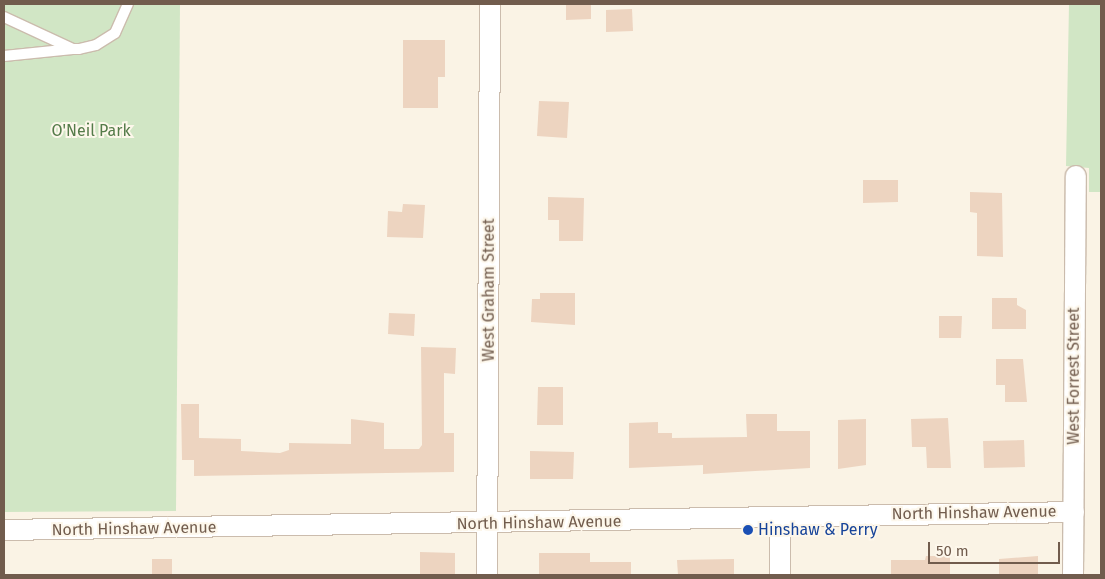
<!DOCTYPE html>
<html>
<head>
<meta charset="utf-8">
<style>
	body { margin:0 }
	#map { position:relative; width:1105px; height:579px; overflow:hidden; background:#faf3e5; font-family:"Fira Sans",sans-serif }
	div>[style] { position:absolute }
	.green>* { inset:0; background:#d1e6c5 }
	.building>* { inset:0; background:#edd4c0 }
	.roads { filter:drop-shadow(1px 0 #cbbcad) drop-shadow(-1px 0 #cbbcad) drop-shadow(0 1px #cbbcad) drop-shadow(0 -1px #cbbcad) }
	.lane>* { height:10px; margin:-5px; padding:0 5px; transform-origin:5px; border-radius:5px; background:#fff }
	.street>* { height:20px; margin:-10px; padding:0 10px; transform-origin:10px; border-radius:10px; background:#fff }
	.dots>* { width:14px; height:14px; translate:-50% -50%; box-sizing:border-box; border:2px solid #fdf7eb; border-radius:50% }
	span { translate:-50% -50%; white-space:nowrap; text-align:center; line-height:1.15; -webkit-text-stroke:4px #fdf7eb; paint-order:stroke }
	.park-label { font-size:16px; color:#547b49 }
	.street-label { font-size:16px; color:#715c4d }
	.transit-label { font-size:16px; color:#164399 }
	.left { translate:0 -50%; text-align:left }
	.frame { position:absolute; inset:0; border:5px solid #715c4d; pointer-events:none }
	.scale { position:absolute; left:928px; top:542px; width:132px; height:22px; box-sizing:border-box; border:2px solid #715c4d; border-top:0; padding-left:6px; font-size:15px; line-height:18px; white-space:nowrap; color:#715c4d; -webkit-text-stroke:4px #fdf7eb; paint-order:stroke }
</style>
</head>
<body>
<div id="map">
	<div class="green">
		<div style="clip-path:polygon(4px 4px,180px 4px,176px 511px,4px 512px)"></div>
		<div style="clip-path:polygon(1069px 4px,1101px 4px,1101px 192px,1089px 192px,1089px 168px,1066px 166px)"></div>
	</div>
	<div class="building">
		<div style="clip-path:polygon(566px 4px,591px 4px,591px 19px,566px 20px)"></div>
		<div style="clip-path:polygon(632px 9px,633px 31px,606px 32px,606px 10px)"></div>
		<div style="clip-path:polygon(403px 40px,445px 40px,445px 77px,438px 77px,438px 108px,403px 108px)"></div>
		<div style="clip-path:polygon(539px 101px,569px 102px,567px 138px,537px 136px)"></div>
		<div style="clip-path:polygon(863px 180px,898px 180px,898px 202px,863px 203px)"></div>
		<div style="clip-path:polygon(970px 192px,1002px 193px,1003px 257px,977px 256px,977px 213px,970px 212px)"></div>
		<div style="clip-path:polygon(548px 197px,584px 198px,583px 241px,559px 241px,559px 220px,548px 220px)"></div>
		<div style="clip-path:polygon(403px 204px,425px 205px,423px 238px,387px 237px,388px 211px,402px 212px)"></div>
		<div style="clip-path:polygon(540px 293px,575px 293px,575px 325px,531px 322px,532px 299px,540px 299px)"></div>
		<div style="clip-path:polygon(992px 298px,1017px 298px,1017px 305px,1026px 310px,1026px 329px,992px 329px)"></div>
		<div style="clip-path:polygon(389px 313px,415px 314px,414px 336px,388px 334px)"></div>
		<div style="clip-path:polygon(939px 316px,962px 316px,961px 338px,939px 338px)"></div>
		<div style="clip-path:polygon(421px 347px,456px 348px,455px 374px,444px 373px,444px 433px,454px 433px,454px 472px,194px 476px,194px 460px,182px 460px,181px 404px,199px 404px,199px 438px,241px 439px,241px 451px,280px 453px,289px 450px,289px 443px,351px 444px,351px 419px,384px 423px,384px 449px,419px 449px,422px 445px)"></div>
		<div style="clip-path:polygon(996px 359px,1023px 359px,1027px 402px,1005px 402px,1005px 385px,996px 385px)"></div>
		<div style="clip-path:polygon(538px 387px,563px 387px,563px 425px,537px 425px)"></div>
		<div style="clip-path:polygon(746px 414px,777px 414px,777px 431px,810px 431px,810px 468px,703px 474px,703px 465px,629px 468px,629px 423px,658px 422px,658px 433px,672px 433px,672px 438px,747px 437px)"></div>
		<div style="clip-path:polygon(948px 418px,951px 468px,927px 468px,926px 447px,912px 447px,911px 419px)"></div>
		<div style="clip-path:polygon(866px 419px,866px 465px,838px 469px,838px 420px)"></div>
		<div style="clip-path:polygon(1024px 440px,1025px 467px,984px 468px,983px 441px)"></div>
		<div style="clip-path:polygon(530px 451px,574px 452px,573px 479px,530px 479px)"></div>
		<div style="clip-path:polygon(420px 552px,455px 553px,455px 575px,420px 575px)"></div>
		<div style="clip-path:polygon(539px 553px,590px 553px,590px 562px,631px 562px,631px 575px,539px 575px)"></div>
		<div style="clip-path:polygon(926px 556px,950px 556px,950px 575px,891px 575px,891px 560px,925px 560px)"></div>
		<div style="clip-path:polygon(1038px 556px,1038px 575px,999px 575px,999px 559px)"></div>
		<div style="clip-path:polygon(152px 559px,172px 559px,172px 575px,152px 575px)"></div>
		<div style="clip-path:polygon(734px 559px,734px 575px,678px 575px,677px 560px)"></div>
	</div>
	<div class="roads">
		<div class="lane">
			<div style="left:4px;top:17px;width:76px;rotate:24.9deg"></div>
			<div style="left:73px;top:49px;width:6px"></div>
			<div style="left:79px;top:49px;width:17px;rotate:-13deg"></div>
			<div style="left:96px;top:45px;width:22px;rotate:-32deg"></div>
			<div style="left:115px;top:33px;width:32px;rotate:-66deg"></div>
			<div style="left:4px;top:56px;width:69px;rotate:-5.8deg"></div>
		</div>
		<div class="street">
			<div style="left:4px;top:530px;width:1070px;rotate:-0.96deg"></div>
			<div style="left:487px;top:575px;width:571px;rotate:-89.7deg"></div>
			<div style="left:780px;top:575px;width:57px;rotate:-90deg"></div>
			<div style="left:1073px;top:575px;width:399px;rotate:-89.6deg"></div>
		</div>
	</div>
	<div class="dots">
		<div style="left:748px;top:530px;background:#1a4fb4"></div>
	</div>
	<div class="park-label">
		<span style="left:91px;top:131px">O'Neil Park</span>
	</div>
	<div class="street-label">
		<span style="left:489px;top:290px;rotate:-90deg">West Graham Street</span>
		<span style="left:1074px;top:376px;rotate:-90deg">West Forrest Street</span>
		<span style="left:974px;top:513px;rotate:-1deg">North Hinshaw Avenue</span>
		<span style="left:539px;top:523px;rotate:-1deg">North Hinshaw Avenue</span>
		<span style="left:134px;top:529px;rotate:-1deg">North Hinshaw Avenue</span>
	</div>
	<div class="transit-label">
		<span class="left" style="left:758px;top:530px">Hinshaw &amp; Perry</span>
	</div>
	<div class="frame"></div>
	<div class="scale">50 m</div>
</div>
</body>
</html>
